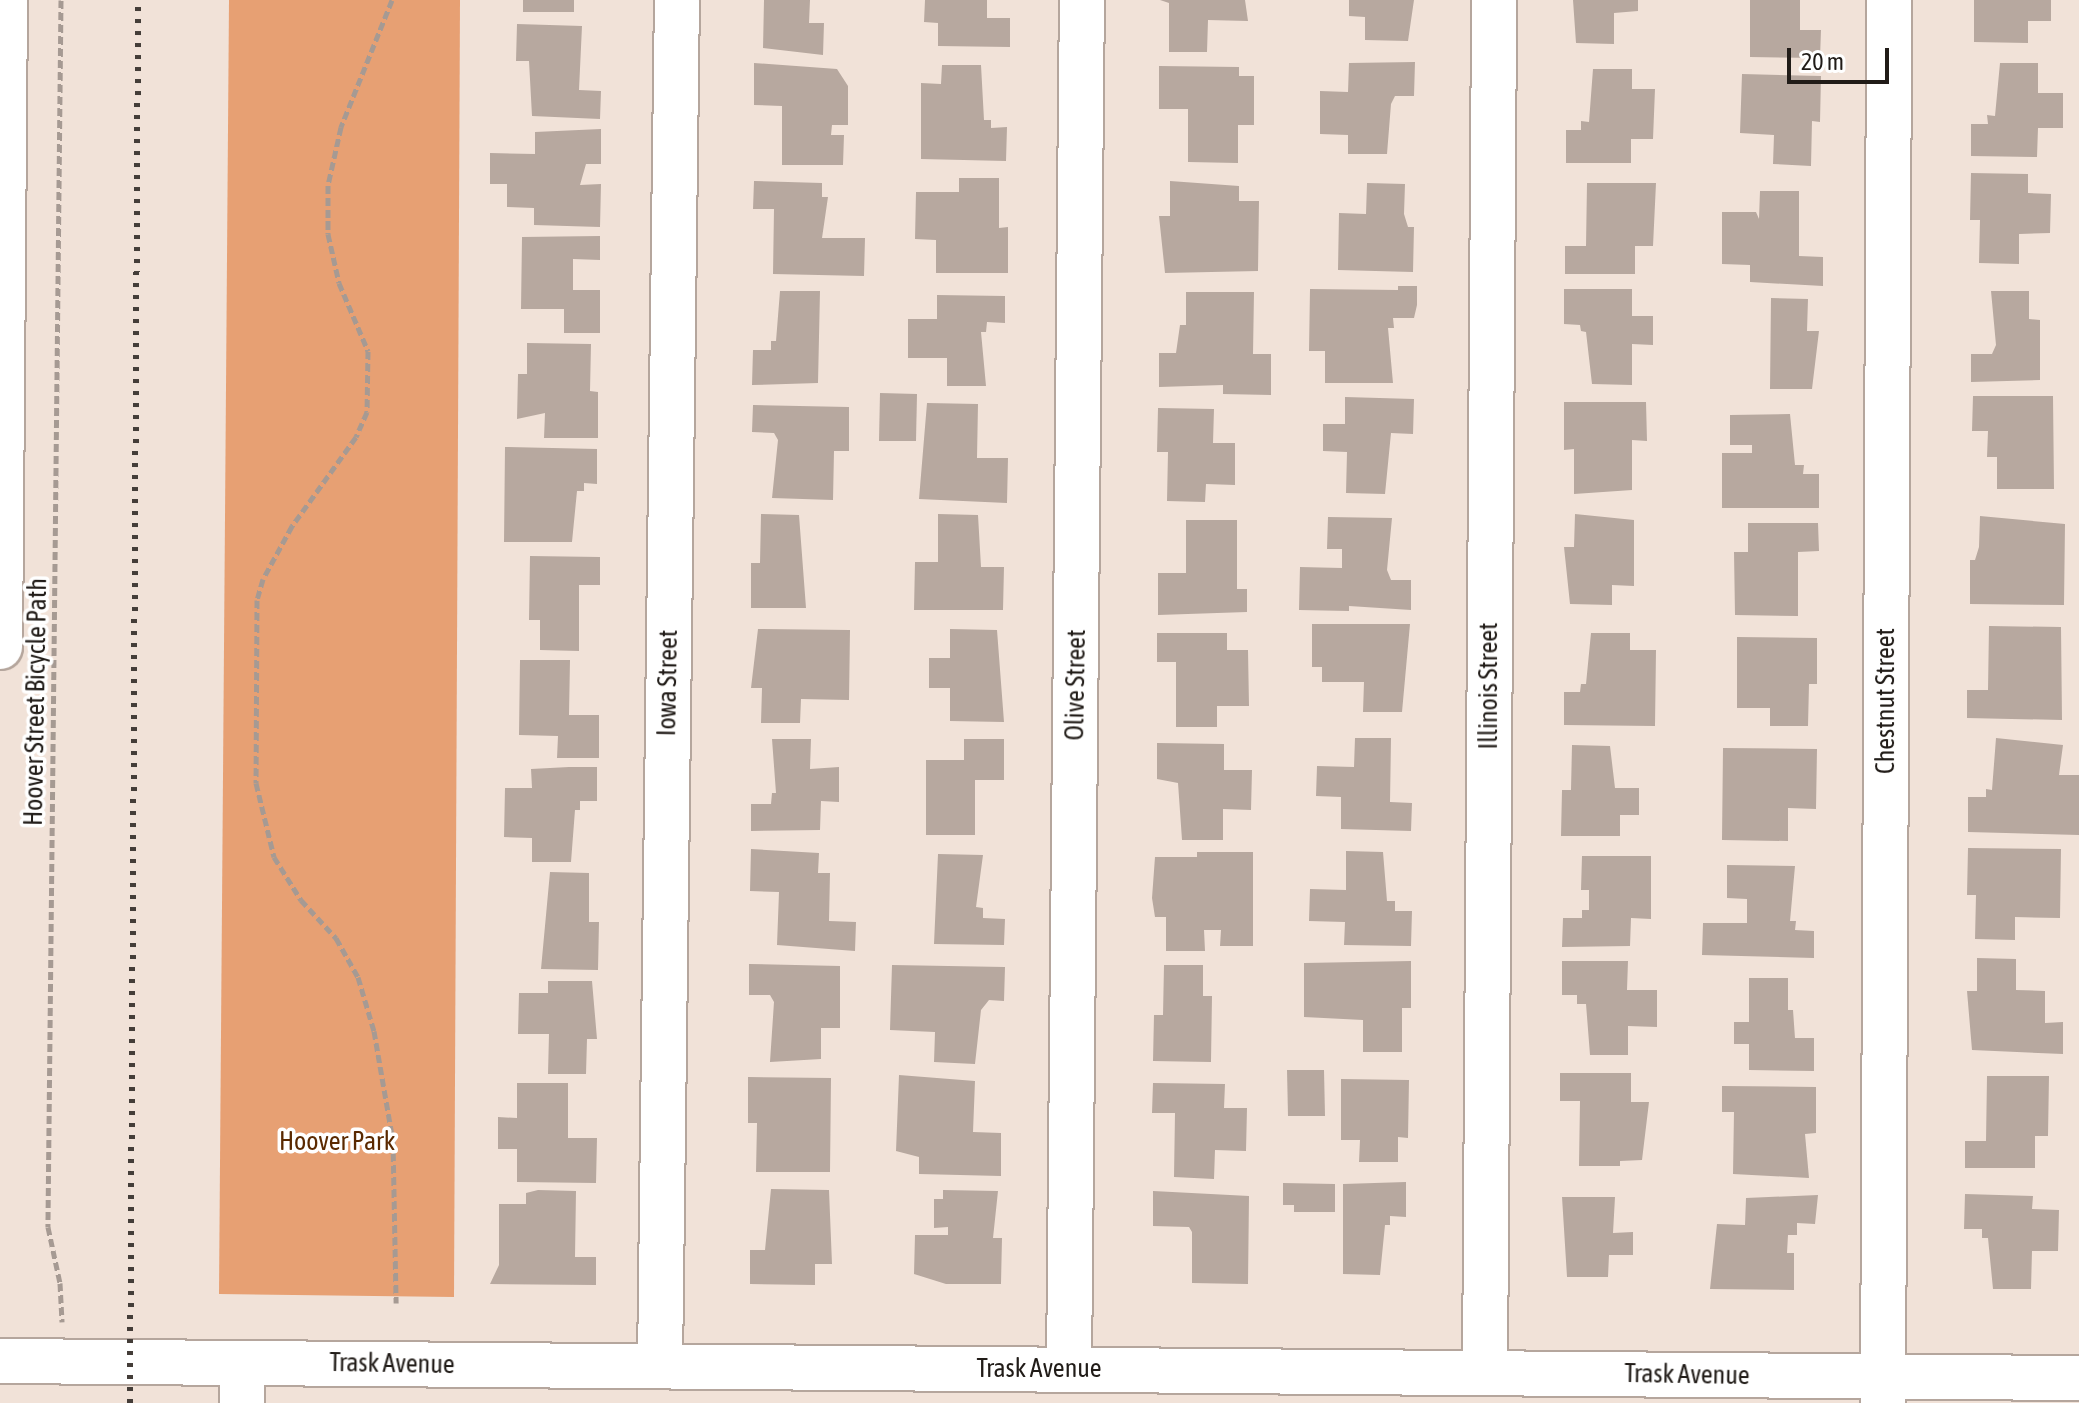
<!DOCTYPE html>
<html>
<head>
<meta charset="utf-8">
<style>
	body { margin:0 }
	#map { position:relative; width:2079px; height:1403px; overflow:hidden; background:#f1e2d8; font-family:"Asap Condensed",sans-serif }
	div>[style] { position:absolute }
	.green>* { inset:0; background:#e7a073 }
	.building>* { inset:0; background:#b7a89f }
	.path>* { height:5px; margin-top:-2.5px; transform-origin:0; background:repeating-linear-gradient(90deg,#a69a93 0 8px,transparent 0 12px) }
	.roads { filter:drop-shadow(2px 0 #b5a69d) drop-shadow(-2px 0 #b5a69d) drop-shadow(0 2px #b5a69d) drop-shadow(0 -2px #b5a69d) }
	.minor>* { height:44px; margin:-22px; padding:0 22px; transform-origin:22px; border-radius:22px; background:#fff }
	.rail>* { height:6px; margin-top:-3px; transform-origin:0; background:repeating-linear-gradient(90deg,#443d38 0 4px,transparent 0 12px) }
	span { translate:-50% -50%; white-space:nowrap; text-align:center; line-height:1.15; -webkit-text-stroke:7px #fff; paint-order:stroke }
	.street-label { font-size:26px; color:#211c18 }
	.park-label { font-size:26px; color:#5a2900 }
	.scale { position:absolute; left:1787px; top:48px; width:102px; height:36px; box-sizing:border-box; border:4px solid #211c18; border-top:0; padding-left:10px; font-size:24px; line-height:28px; white-space:nowrap; color:#211c18; -webkit-text-stroke:6px #fff; paint-order:stroke }
</style>
</head>
<body>
<div id="map">
	<div class="green">
		<div style="clip-path:polygon(229px 0,460px 0,454px 1297px,219px 1294px)"></div>
	</div>
	<div class="building">
		<div style="clip-path:polygon(523px 0,574px 0,574px 12px,523px 12px)"></div>
		<div style="clip-path:polygon(764px 0,810px 0,809px 23px,824px 23px,823px 55px,763px 48px)"></div>
		<div style="clip-path:polygon(925px 0,987px 0,987px 18px,1010px 18px,1010px 47px,938px 46px,938px 23px,924px 22px)"></div>
		<div style="clip-path:polygon(1160px 0,1245px 0,1248px 21px,1208px 20px,1207px 52px,1169px 52px,1169px 3px)"></div>
		<div style="clip-path:polygon(1349px 0,1414px 0,1408px 41px,1365px 40px,1365px 17px,1349px 16px)"></div>
		<div style="clip-path:polygon(1573px 0,1638px 0,1638px 11px,1614px 13px,1614px 44px,1576px 43px)"></div>
		<div style="clip-path:polygon(1750px 0,1800px 0,1800px 30px,1821px 30px,1820px 58px,1750px 57px)"></div>
		<div style="clip-path:polygon(1974px 0,2051px 0,2051px 21px,2028px 21px,2028px 43px,1974px 42px)"></div>
		<div style="clip-path:polygon(517px 24px,582px 26px,579px 90px,601px 91px,600px 119px,532px 116px,529px 61px,516px 61px)"></div>
		<div style="clip-path:polygon(1415px 62px,1414px 96px,1395px 96px,1391px 104px,1387px 154px,1348px 154px,1348px 135px,1320px 134px,1320px 91px,1348px 92px,1349px 63px)"></div>
		<div style="clip-path:polygon(754px 63px,837px 69px,848px 86px,848px 125px,832px 125px,831px 135px,844px 135px,843px 165px,782px 165px,782px 106px,754px 105px)"></div>
		<div style="clip-path:polygon(2000px 63px,2038px 63px,2038px 93px,2063px 93px,2063px 128px,2038px 128px,2037px 157px,1971px 156px,1971px 124px,1988px 124px,1987px 115px,1995px 116px)"></div>
		<div style="clip-path:polygon(942px 65px,981px 65px,984px 120px,991px 120px,991px 128px,1007px 127px,1006px 161px,921px 159px,921px 83px,941px 84px)"></div>
		<div style="clip-path:polygon(1159px 66px,1239px 67px,1239px 76px,1254px 76px,1254px 125px,1238px 125px,1238px 163px,1188px 162px,1188px 109px,1159px 109px)"></div>
		<div style="clip-path:polygon(1593px 69px,1632px 69px,1632px 89px,1655px 89px,1653px 139px,1631px 139px,1631px 163px,1566px 163px,1566px 130px,1581px 130px,1581px 121px,1589px 122px)"></div>
		<div style="clip-path:polygon(1742px 74px,1821px 76px,1820px 122px,1812px 121px,1811px 166px,1773px 164px,1774px 135px,1740px 133px)"></div>
		<div style="clip-path:polygon(601px 129px,601px 164px,586px 164px,580px 185px,601px 184px,600px 227px,534px 225px,534px 208px,507px 207px,507px 184px,490px 184px,490px 153px,535px 154px,535px 132px)"></div>
		<div style="clip-path:polygon(1971px 173px,2028px 174px,2028px 193px,2051px 194px,2050px 233px,2019px 234px,2019px 264px,1979px 263px,1980px 220px,1970px 220px)"></div>
		<div style="clip-path:polygon(959px 178px,999px 178px,999px 228px,1008px 227px,1008px 273px,936px 273px,936px 240px,915px 239px,916px 192px,959px 192px)"></div>
		<div style="clip-path:polygon(754px 181px,822px 183px,822px 197px,828px 197px,822px 238px,865px 238px,864px 276px,773px 274px,774px 209px,753px 209px)"></div>
		<div style="clip-path:polygon(1170px 181px,1239px 186px,1239px 201px,1259px 201px,1258px 271px,1165px 273px,1159px 216px,1170px 216px)"></div>
		<div style="clip-path:polygon(1367px 183px,1405px 184px,1404px 214px,1408px 227px,1414px 227px,1413px 272px,1338px 270px,1339px 213px,1366px 214px)"></div>
		<div style="clip-path:polygon(1587px 183px,1656px 183px,1653px 246px,1635px 246px,1635px 274px,1565px 274px,1565px 246px,1586px 246px)"></div>
		<div style="clip-path:polygon(1760px 191px,1799px 191px,1799px 256px,1823px 257px,1823px 286px,1750px 282px,1750px 265px,1722px 264px,1722px 212px,1756px 212px,1759px 219px)"></div>
		<div style="clip-path:polygon(600px 236px,600px 260px,573px 259px,573px 290px,600px 290px,600px 333px,564px 333px,564px 309px,521px 309px,522px 237px)"></div>
		<div style="clip-path:polygon(1398px 286px,1417px 286px,1417px 305px,1414px 318px,1393px 318px,1394px 328px,1388px 328px,1393px 383px,1325px 383px,1325px 351px,1309px 351px,1310px 289px,1398px 290px)"></div>
		<div style="clip-path:polygon(1564px 289px,1632px 289px,1632px 316px,1653px 316px,1653px 345px,1632px 344px,1632px 385px,1592px 384px,1586px 332px,1581px 331px,1580px 325px,1564px 324px)"></div>
		<div style="clip-path:polygon(780px 291px,820px 291px,818px 383px,752px 385px,753px 350px,771px 350px,771px 341px,776px 341px)"></div>
		<div style="clip-path:polygon(1991px 291px,2029px 291px,2029px 319px,2040px 320px,2040px 380px,1971px 382px,1971px 354px,1992px 354px,1996px 345px)"></div>
		<div style="clip-path:polygon(1186px 292px,1254px 292px,1253px 354px,1271px 354px,1271px 395px,1223px 394px,1223px 385px,1159px 387px,1159px 353px,1176px 353px,1180px 325px,1186px 325px)"></div>
		<div style="clip-path:polygon(937px 295px,1005px 296px,1005px 323px,987px 322px,986px 332px,981px 332px,986px 386px,947px 386px,947px 358px,908px 358px,908px 319px,937px 319px)"></div>
		<div style="clip-path:polygon(1771px 298px,1808px 299px,1807px 331px,1819px 331px,1812px 389px,1770px 389px)"></div>
		<div style="clip-path:polygon(527px 343px,591px 344px,590px 391px,598px 392px,598px 438px,544px 438px,545px 413px,517px 419px,518px 374px,527px 374px)"></div>
		<div style="clip-path:polygon(880px 393px,917px 394px,916px 441px,879px 441px)"></div>
		<div style="clip-path:polygon(1973px 396px,2053px 396px,2054px 489px,1997px 489px,1997px 457px,1987px 457px,1988px 431px,1972px 431px)"></div>
		<div style="clip-path:polygon(1345px 397px,1414px 399px,1413px 434px,1391px 433px,1385px 494px,1346px 493px,1347px 452px,1323px 451px,1323px 424px,1345px 424px)"></div>
		<div style="clip-path:polygon(1564px 402px,1646px 402px,1647px 441px,1632px 440px,1632px 490px,1574px 494px,1574px 449px,1564px 450px)"></div>
		<div style="clip-path:polygon(927px 403px,978px 404px,977px 458px,1008px 458px,1007px 503px,919px 499px)"></div>
		<div style="clip-path:polygon(753px 405px,849px 407px,849px 451px,834px 451px,833px 500px,772px 498px,778px 440px,774px 433px,752px 432px)"></div>
		<div style="clip-path:polygon(1158px 408px,1214px 409px,1213px 443px,1235px 443px,1235px 485px,1206px 484px,1205px 502px,1167px 501px,1168px 452px,1157px 452px)"></div>
		<div style="clip-path:polygon(1790px 414px,1795px 465px,1804px 465px,1803px 474px,1819px 474px,1819px 508px,1722px 508px,1722px 453px,1752px 453px,1752px 445px,1730px 445px,1730px 415px)"></div>
		<div style="clip-path:polygon(505px 447px,597px 449px,597px 484px,584px 483px,584px 491px,577px 491px,572px 542px,504px 542px)"></div>
		<div style="clip-path:polygon(761px 514px,799px 515px,806px 608px,751px 608px,751px 563px,760px 563px)"></div>
		<div style="clip-path:polygon(938px 514px,978px 515px,981px 567px,1004px 567px,1003px 610px,914px 610px,915px 562px,938px 562px)"></div>
		<div style="clip-path:polygon(1575px 514px,1634px 520px,1634px 586px,1612px 585px,1612px 605px,1570px 604px,1564px 547px,1574px 547px)"></div>
		<div style="clip-path:polygon(1980px 516px,2065px 524px,2064px 605px,1970px 604px,1970px 560px,1975px 560px,1979px 547px)"></div>
		<div style="clip-path:polygon(1328px 517px,1392px 518px,1387px 570px,1391px 580px,1411px 580px,1411px 610px,1349px 606px,1349px 611px,1299px 610px,1300px 567px,1342px 568px,1342px 549px,1327px 549px)"></div>
		<div style="clip-path:polygon(1186px 520px,1237px 520px,1237px 589px,1247px 589px,1247px 612px,1158px 615px,1158px 573px,1186px 573px)"></div>
		<div style="clip-path:polygon(1748px 523px,1818px 523px,1819px 551px,1798px 552px,1798px 616px,1735px 615px,1734px 552px,1748px 552px)"></div>
		<div style="clip-path:polygon(530px 556px,600px 557px,600px 585px,579px 585px,579px 651px,540px 650px,540px 620px,529px 620px)"></div>
		<div style="clip-path:polygon(1312px 624px,1410px 624px,1402px 712px,1363px 712px,1364px 682px,1322px 682px,1322px 667px,1312px 667px)"></div>
		<div style="clip-path:polygon(1989px 626px,2061px 627px,2062px 720px,1967px 718px,1967px 690px,1988px 690px)"></div>
		<div style="clip-path:polygon(758px 629px,850px 630px,849px 700px,801px 699px,800px 723px,761px 723px,762px 688px,751px 688px)"></div>
		<div style="clip-path:polygon(950px 629px,997px 630px,1004px 722px,950px 721px,950px 688px,929px 688px,929px 658px,950px 658px)"></div>
		<div style="clip-path:polygon(1157px 633px,1227px 633px,1227px 650px,1248px 650px,1249px 706px,1217px 706px,1217px 727px,1176px 727px,1176px 662px,1157px 662px)"></div>
		<div style="clip-path:polygon(1591px 633px,1630px 633px,1630px 650px,1656px 650px,1655px 726px,1564px 725px,1564px 692px,1580px 692px,1581px 684px,1586px 684px)"></div>
		<div style="clip-path:polygon(1737px 637px,1817px 638px,1817px 684px,1809px 684px,1808px 726px,1770px 726px,1770px 708px,1737px 708px)"></div>
		<div style="clip-path:polygon(520px 660px,570px 660px,569px 715px,599px 715px,599px 758px,557px 758px,558px 736px,519px 735px)"></div>
		<div style="clip-path:polygon(1355px 738px,1391px 738px,1390px 802px,1412px 803px,1411px 831px,1341px 829px,1341px 797px,1316px 796px,1317px 766px,1354px 767px)"></div>
		<div style="clip-path:polygon(1996px 738px,2063px 745px,2059px 775px,2079px 775px,2079px 835px,1968px 832px,1968px 797px,1986px 797px,1986px 789px,1992px 790px)"></div>
		<div style="clip-path:polygon(772px 739px,811px 739px,810px 769px,839px 767px,839px 802px,821px 801px,820px 830px,751px 831px,751px 804px,771px 804px,772px 793px,776px 793px)"></div>
		<div style="clip-path:polygon(964px 739px,1004px 739px,1004px 780px,975px 780px,975px 835px,926px 835px,926px 760px,964px 760px)"></div>
		<div style="clip-path:polygon(1157px 743px,1224px 744px,1224px 770px,1252px 770px,1251px 810px,1223px 809px,1223px 840px,1182px 840px,1178px 783px,1157px 779px)"></div>
		<div style="clip-path:polygon(1572px 745px,1610px 746px,1615px 788px,1639px 788px,1639px 815px,1620px 815px,1620px 836px,1561px 836px,1562px 790px,1571px 790px)"></div>
		<div style="clip-path:polygon(1723px 748px,1817px 749px,1816px 809px,1788px 808px,1788px 841px,1722px 840px)"></div>
		<div style="clip-path:polygon(569px 767px,597px 767px,597px 801px,580px 801px,580px 810px,575px 810px,571px 862px,532px 862px,532px 838px,504px 837px,505px 788px,532px 788px,531px 769px)"></div>
		<div style="clip-path:polygon(1968px 848px,2061px 849px,2060px 918px,2015px 917px,2015px 940px,1975px 939px,1976px 895px,1967px 895px)"></div>
		<div style="clip-path:polygon(751px 849px,819px 853px,818px 873px,830px 873px,829px 921px,856px 922px,855px 951px,777px 945px,779px 892px,750px 891px)"></div>
		<div style="clip-path:polygon(1346px 851px,1383px 852px,1387px 901px,1395px 901px,1395px 911px,1412px 911px,1411px 946px,1344px 945px,1345px 922px,1309px 921px,1310px 889px,1346px 890px)"></div>
		<div style="clip-path:polygon(1197px 852px,1253px 852px,1253px 946px,1220px 946px,1221px 930px,1204px 930px,1205px 951px,1166px 951px,1166px 917px,1155px 917px,1152px 898px,1155px 857px,1197px 857px)"></div>
		<div style="clip-path:polygon(938px 854px,983px 855px,976px 907px,983px 908px,983px 918px,1005px 919px,1004px 945px,934px 944px)"></div>
		<div style="clip-path:polygon(1582px 856px,1651px 856px,1651px 919px,1631px 918px,1630px 946px,1562px 947px,1563px 918px,1582px 918px,1582px 910px,1589px 910px,1589px 890px,1581px 890px)"></div>
		<div style="clip-path:polygon(1727px 865px,1795px 866px,1790px 921px,1796px 921px,1795px 930px,1814px 931px,1814px 958px,1702px 955px,1703px 923px,1747px 923px,1747px 899px,1727px 898px)"></div>
		<div style="clip-path:polygon(550px 872px,589px 873px,589px 922px,599px 922px,598px 970px,541px 969px)"></div>
		<div style="clip-path:polygon(1977px 958px,2016px 959px,2016px 990px,2045px 991px,2045px 1023px,2063px 1022px,2063px 1054px,1972px 1050px,1967px 991px,1977px 991px)"></div>
		<div style="clip-path:polygon(1411px 961px,1411px 1008px,1402px 1008px,1402px 1052px,1363px 1052px,1363px 1020px,1304px 1017px,1304px 963px)"></div>
		<div style="clip-path:polygon(1562px 961px,1628px 961px,1627px 990px,1657px 990px,1657px 1027px,1628px 1026px,1628px 1055px,1590px 1055px,1586px 1004px,1577px 1004px,1577px 995px,1562px 995px)"></div>
		<div style="clip-path:polygon(749px 964px,840px 966px,840px 1028px,821px 1028px,821px 1059px,770px 1062px,774px 1002px,770px 995px,749px 995px)"></div>
		<div style="clip-path:polygon(892px 965px,1005px 967px,1004px 1001px,989px 1000px,981px 1010px,975px 1064px,934px 1062px,935px 1032px,890px 1030px)"></div>
		<div style="clip-path:polygon(1164px 965px,1203px 965px,1203px 996px,1212px 996px,1211px 1062px,1153px 1061px,1154px 1015px,1163px 1015px)"></div>
		<div style="clip-path:polygon(1749px 978px,1788px 978px,1788px 1010px,1793px 1010px,1795px 1038px,1814px 1038px,1814px 1071px,1749px 1070px,1749px 1044px,1734px 1044px,1734px 1022px,1749px 1022px)"></div>
		<div style="clip-path:polygon(548px 981px,592px 981px,597px 1039px,587px 1039px,586px 1074px,548px 1074px,549px 1034px,518px 1034px,519px 993px,548px 993px)"></div>
		<div style="clip-path:polygon(1287px 1070px,1324px 1070px,1325px 1116px,1288px 1116px)"></div>
		<div style="clip-path:polygon(1560px 1073px,1631px 1073px,1631px 1102px,1649px 1102px,1642px 1160px,1620px 1161px,1620px 1166px,1579px 1166px,1580px 1101px,1560px 1101px)"></div>
		<div style="clip-path:polygon(899px 1075px,975px 1081px,973px 1132px,1001px 1133px,1001px 1176px,919px 1174px,919px 1157px,896px 1151px)"></div>
		<div style="clip-path:polygon(1987px 1076px,2049px 1076px,2048px 1136px,2035px 1136px,2035px 1168px,1965px 1168px,1965px 1141px,1986px 1141px)"></div>
		<div style="clip-path:polygon(748px 1077px,831px 1078px,830px 1172px,756px 1172px,757px 1123px,748px 1123px)"></div>
		<div style="clip-path:polygon(1341px 1079px,1409px 1080px,1408px 1138px,1398px 1137px,1398px 1162px,1359px 1162px,1360px 1140px,1341px 1140px)"></div>
		<div style="clip-path:polygon(517px 1083px,568px 1083px,568px 1138px,597px 1138px,596px 1183px,517px 1182px,517px 1149px,498px 1149px,498px 1117px,517px 1118px)"></div>
		<div style="clip-path:polygon(1153px 1083px,1225px 1084px,1224px 1108px,1247px 1108px,1246px 1151px,1215px 1150px,1214px 1179px,1174px 1177px,1175px 1113px,1152px 1113px)"></div>
		<div style="clip-path:polygon(1722px 1086px,1816px 1087px,1816px 1133px,1805px 1134px,1809px 1178px,1733px 1174px,1734px 1112px,1722px 1112px)"></div>
		<div style="clip-path:polygon(1406px 1182px,1406px 1217px,1390px 1216px,1390px 1225px,1385px 1225px,1380px 1275px,1343px 1274px,1343px 1184px)"></div>
		<div style="clip-path:polygon(1283px 1183px,1335px 1184px,1335px 1212px,1294px 1212px,1294px 1205px,1283px 1205px)"></div>
		<div style="clip-path:polygon(771px 1189px,829px 1190px,832px 1264px,815px 1264px,815px 1285px,750px 1284px,750px 1250px,765px 1250px)"></div>
		<div style="clip-path:polygon(538px 1190px,576px 1191px,575px 1257px,596px 1257px,596px 1285px,490px 1284px,499px 1265px,499px 1204px,526px 1204px,526px 1193px)"></div>
		<div style="clip-path:polygon(943px 1190px,998px 1191px,993px 1238px,1002px 1238px,1001px 1284px,946px 1284px,914px 1274px,915px 1235px,948px 1235px,948px 1227px,934px 1228px,934px 1199px,943px 1199px)"></div>
		<div style="clip-path:polygon(1153px 1191px,1249px 1196px,1248px 1284px,1192px 1283px,1192px 1232px,1189px 1227px,1153px 1226px)"></div>
		<div style="clip-path:polygon(1965px 1194px,2033px 1196px,2032px 1209px,2059px 1210px,2058px 1251px,2032px 1251px,2031px 1289px,1993px 1289px,1988px 1238px,1982px 1238px,1982px 1229px,1964px 1229px)"></div>
		<div style="clip-path:polygon(1818px 1195px,1815px 1224px,1797px 1223px,1797px 1235px,1788px 1235px,1787px 1253px,1794px 1253px,1794px 1290px,1710px 1289px,1717px 1224px,1745px 1225px,1746px 1198px)"></div>
		<div style="clip-path:polygon(1562px 1197px,1615px 1197px,1613px 1233px,1633px 1232px,1633px 1255px,1609px 1255px,1608px 1277px,1567px 1277px)"></div>
	</div>
	<div class="path">
		<div style="left:61px;top:0;width:1227px;rotate:90.61deg"></div>
		<div style="left:48px;top:1227px;width:57px;rotate:77.9deg"></div>
		<div style="left:60px;top:1283px;width:39px;rotate:87deg"></div>
		<div style="left:392px;top:0;width:137px;rotate:111.9deg"></div>
		<div style="left:341px;top:127px;width:59px;rotate:102.6deg"></div>
		<div style="left:328px;top:185px;width:49px;rotate:90deg"></div>
		<div style="left:328px;top:234px;width:50px;rotate:77.3deg"></div>
		<div style="left:339px;top:283px;width:74px;rotate:66.9deg"></div>
		<div style="left:368px;top:351px;width:61px;rotate:90.9deg"></div>
		<div style="left:367px;top:412px;width:27px;rotate:114deg"></div>
		<div style="left:356px;top:437px;width:110px;rotate:125.7deg"></div>
		<div style="left:292px;top:526px;width:60px;rotate:118.7deg"></div>
		<div style="left:263px;top:579px;width:22px;rotate:106deg"></div>
		<div style="left:257px;top:600px;width:183px;rotate:90.3deg"></div>
		<div style="left:256px;top:783px;width:76px;rotate:76.3deg"></div>
		<div style="left:274px;top:857px;width:51px;rotate:57.9deg"></div>
		<div style="left:301px;top:900px;width:52px;rotate:47.4deg"></div>
		<div style="left:336px;top:938px;width:45px;rotate:60.6deg"></div>
		<div style="left:358px;top:977px;width:56px;rotate:73.5deg"></div>
		<div style="left:374px;top:1031px;width:112px;rotate:80.2deg"></div>
		<div style="left:393px;top:1141px;width:162px;rotate:88.9deg"></div>
	</div>
	<div class="roads">
		<div class="minor">
			<div style="left:0;top:647px;width:647px;rotate:-89.56deg"></div>
			<div style="left:0;top:1361px;width:2079px;rotate:0.47deg"></div>
			<div style="left:660px;top:1366px;width:1366px;rotate:-89.29deg"></div>
			<div style="left:1069px;top:1370px;width:1370px;rotate:-89.46deg"></div>
			<div style="left:1485px;top:1373px;width:1373px;rotate:-89.62deg"></div>
			<div style="left:242px;top:1403px;width:40px;rotate:-90deg"></div>
			<div style="left:1883px;top:1403px;width:1403px;rotate:-89.75deg"></div>
		</div>
	</div>
	<div class="rail">
		<div style="left:130px;top:1403px;width:1403px;rotate:-89.67deg"></div>
	</div>
	<div class="street-label">
		<span style="left:668px;top:683px;rotate:-89deg">Iowa Street</span>
		<span style="left:1076px;top:685px;rotate:-89deg">Olive Street</span>
		<span style="left:1489px;top:686px;rotate:-90deg">Illinois Street</span>
		<span style="left:1886px;top:701px;rotate:-90deg">Chestnut Street</span>
		<span style="left:36px;top:702px;rotate:-89deg">Hoover Street Bicycle Path</span>
		<span style="left:392px;top:1364px;rotate:1deg">Trask Avenue</span>
		<span style="left:1039px;top:1369px">Trask Avenue</span>
		<span style="left:1687px;top:1375px;rotate:1deg">Trask Avenue</span>
	</div>
	<div class="park-label">
		<span style="left:337px;top:1142px">Hoover Park</span>
	</div>
	<div class="scale">20 m</div>
</div>
</body>
</html>
